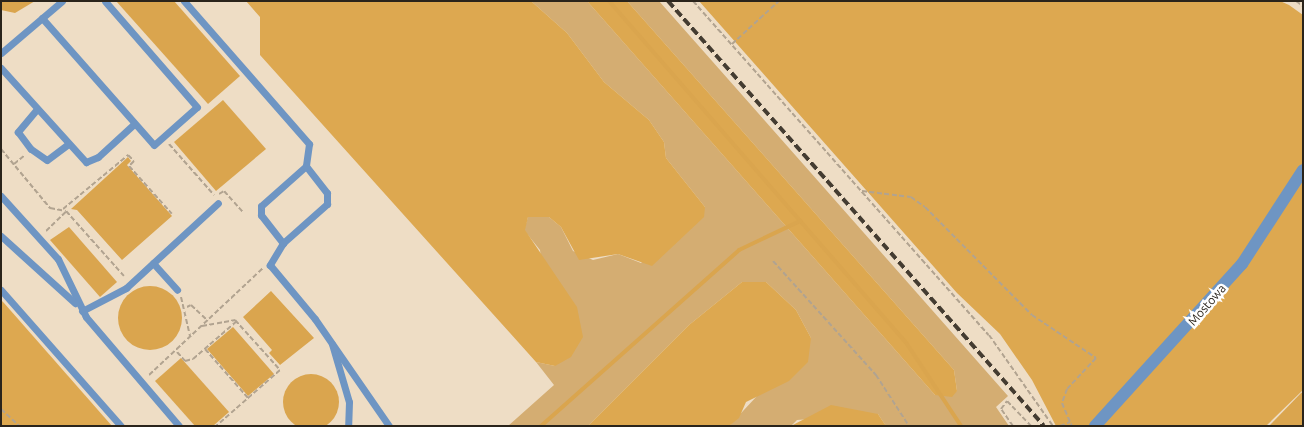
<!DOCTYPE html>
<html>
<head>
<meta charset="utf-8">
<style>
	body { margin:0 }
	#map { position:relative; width:1304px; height:427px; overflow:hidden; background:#eeddc5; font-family:Ubuntu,sans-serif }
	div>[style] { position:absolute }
	.green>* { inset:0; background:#d4ad72 }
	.forest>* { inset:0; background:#dda850 }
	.water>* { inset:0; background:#daa54e }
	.round { border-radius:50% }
	.stream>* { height:4px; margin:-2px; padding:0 2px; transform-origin:2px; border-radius:2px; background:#daa54e }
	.path>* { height:2px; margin-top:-1px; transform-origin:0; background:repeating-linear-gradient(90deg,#b1a390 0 5px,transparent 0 7.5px) }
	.service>* { height:7px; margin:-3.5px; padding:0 3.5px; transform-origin:3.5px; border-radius:3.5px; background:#6e95c3 }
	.minor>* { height:12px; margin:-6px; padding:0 6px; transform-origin:6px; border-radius:6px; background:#6e95c3 }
	.rail>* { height:4px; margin-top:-2px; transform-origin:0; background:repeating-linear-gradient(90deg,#443c31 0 8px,transparent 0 12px) }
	span { translate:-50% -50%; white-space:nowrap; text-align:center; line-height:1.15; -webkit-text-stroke:5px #fff; paint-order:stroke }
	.street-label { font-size:12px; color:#2a241b }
	.frame { position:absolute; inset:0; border:2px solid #2a241b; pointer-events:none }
</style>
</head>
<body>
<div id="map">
	<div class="green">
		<div style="clip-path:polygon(531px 1px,587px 1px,935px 395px,957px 391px,954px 370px,627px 1px,659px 1px,1008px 396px,996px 407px,1009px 426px,886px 426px,878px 414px,797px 420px,791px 426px,729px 426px,811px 338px,796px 310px,766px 282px,742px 282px,689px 325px,588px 426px,508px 426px,554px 385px,536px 362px,555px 366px,540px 250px,524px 230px,528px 217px,549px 217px,561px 227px,573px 251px,593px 260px,618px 254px,641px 263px,705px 207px,666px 158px,664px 142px,649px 120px,604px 82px,567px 33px)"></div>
	</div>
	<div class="forest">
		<div style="clip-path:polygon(246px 1px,531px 1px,567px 33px,604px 82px,649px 120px,664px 142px,666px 158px,705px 207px,704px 217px,652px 266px,618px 254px,579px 260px,561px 227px,549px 217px,528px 217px,525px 230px,577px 307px,583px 337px,571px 357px,555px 366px,536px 362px,260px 55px,260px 17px)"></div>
		<div style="clip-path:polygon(587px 1px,627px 1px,954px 370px,957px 391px,952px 397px,935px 395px)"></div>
		<div style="clip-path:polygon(699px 1px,1280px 1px,1289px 5px,1303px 15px,1303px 390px,1266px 426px,1056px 426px,1032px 380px,1000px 334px,957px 293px)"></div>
		<div style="clip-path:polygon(742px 282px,766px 282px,796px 310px,811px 338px,808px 362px,789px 381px,746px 402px,739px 418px,729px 426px,588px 426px,689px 325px)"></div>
		<div style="clip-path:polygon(1px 300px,4px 303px,112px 426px,1px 426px)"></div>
		<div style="clip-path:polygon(831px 405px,878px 414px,886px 426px,791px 426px)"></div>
	</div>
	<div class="water">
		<div style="clip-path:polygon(1px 1px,35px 1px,15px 13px,1px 10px)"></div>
		<div style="clip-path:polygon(116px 1px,174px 1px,240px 76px,208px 104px)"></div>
		<div style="clip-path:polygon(223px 100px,266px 149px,216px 191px,174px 142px)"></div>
		<div style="clip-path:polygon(128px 157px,131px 161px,127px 165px,172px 216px,122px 260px,77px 210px,71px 209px)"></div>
		<div style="clip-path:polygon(69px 227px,117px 282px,100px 297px,50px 240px)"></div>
		<div class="round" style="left:118px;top:286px;width:64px;height:64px"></div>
		<div style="clip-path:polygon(271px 291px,314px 338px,280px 365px,269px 353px,272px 350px,243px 317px)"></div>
		<div style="clip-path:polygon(233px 327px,274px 374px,248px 396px,207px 349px)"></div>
		<div style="clip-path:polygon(181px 358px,229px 412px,213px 426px,195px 426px,155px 381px)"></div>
		<div class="round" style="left:283px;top:374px;width:56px;height:56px"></div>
		<div style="clip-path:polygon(1303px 392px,1303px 426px,1269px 426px,1301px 393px)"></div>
	</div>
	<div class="stream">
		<div style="left:609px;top:1px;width:454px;rotate:49deg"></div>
		<div style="left:907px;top:344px;width:98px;rotate:56.6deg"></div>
		<div style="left:541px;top:426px;width:265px;rotate:-41.6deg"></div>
		<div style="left:739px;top:250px;width:68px;rotate:-25.4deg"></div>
	</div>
	<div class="path">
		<div style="left:693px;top:1px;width:446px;rotate:48.5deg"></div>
		<div style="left:989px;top:335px;width:111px;rotate:54.9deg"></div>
		<div style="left:1296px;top:1px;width:9px;rotate:36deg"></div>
		<div style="left:732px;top:44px;width:64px;rotate:-42.5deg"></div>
		<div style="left:169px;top:144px;width:68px;rotate:48.6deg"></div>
		<div style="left:1px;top:149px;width:77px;rotate:50.3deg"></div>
		<div style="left:50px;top:208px;width:16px;rotate:11deg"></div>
		<div style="left:66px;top:211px;width:87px;rotate:48.3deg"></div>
		<div style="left:14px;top:164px;width:13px;rotate:-39deg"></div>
		<div style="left:862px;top:191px;width:49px;rotate:7deg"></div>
		<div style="left:911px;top:197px;width:17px;rotate:36deg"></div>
		<div style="left:925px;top:207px;width:152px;rotate:45.3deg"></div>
		<div style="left:1032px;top:315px;width:77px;rotate:33.9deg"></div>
		<div style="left:1096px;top:358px;width:42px;rotate:133.1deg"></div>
		<div style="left:1067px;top:389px;width:15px;rotate:110deg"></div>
		<div style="left:1062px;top:403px;width:25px;rotate:67deg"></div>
		<div style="left:219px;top:194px;width:6px;rotate:-31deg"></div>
		<div style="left:224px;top:191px;width:28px;rotate:48deg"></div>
		<div style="left:63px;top:209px;width:85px;rotate:-39.7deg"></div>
		<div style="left:128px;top:155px;width:8px;rotate:45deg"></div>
		<div style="left:134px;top:161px;width:7px;rotate:135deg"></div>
		<div style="left:129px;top:166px;width:64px;rotate:48.1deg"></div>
		<div style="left:46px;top:231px;width:28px;rotate:-44deg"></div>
		<div style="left:773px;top:261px;width:154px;rotate:47.9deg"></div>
		<div style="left:876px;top:375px;width:61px;rotate:57.1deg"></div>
		<div style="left:181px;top:297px;width:40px;rotate:77deg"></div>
		<div style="left:187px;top:307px;width:4px;rotate:-27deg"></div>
		<div style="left:191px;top:305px;width:23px;rotate:43deg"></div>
		<div style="left:202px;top:326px;width:34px;rotate:-10deg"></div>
		<div style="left:235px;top:320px;width:67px;rotate:48deg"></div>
		<div style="left:280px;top:370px;width:85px;rotate:138.8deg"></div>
		<div style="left:205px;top:349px;width:65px;rotate:48.7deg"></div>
		<div style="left:177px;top:352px;width:12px;rotate:48deg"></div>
		<div style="left:185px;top:361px;width:8px;rotate:-14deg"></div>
		<div style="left:193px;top:359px;width:58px;rotate:-40.8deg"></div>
		<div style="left:149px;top:375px;width:156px;rotate:-43.2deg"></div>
		<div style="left:1px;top:409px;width:25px;rotate:43deg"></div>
		<div style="left:1013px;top:426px;width:21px;rotate:-125deg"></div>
		<div style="left:1001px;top:409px;width:10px;rotate:-53deg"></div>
		<div style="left:1007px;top:401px;width:35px;rotate:46deg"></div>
		<div style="left:1060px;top:426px;width:11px;rotate:-22deg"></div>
	</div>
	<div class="service">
		<div style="left:184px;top:1px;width:190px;rotate:48.8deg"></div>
		<div style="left:309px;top:144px;width:22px;rotate:98deg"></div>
		<div style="left:306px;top:166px;width:60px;rotate:138.4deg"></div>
		<div style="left:261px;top:206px;width:9px;rotate:90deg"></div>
		<div style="left:261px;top:215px;width:36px;rotate:52deg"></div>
		<div style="left:283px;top:243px;width:26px;rotate:121deg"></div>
		<div style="left:270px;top:265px;width:70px;rotate:50.2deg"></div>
		<div style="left:315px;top:319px;width:130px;rotate:55.3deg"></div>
		<div style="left:42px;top:18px;width:169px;rotate:48.6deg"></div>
		<div style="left:154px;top:145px;width:57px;rotate:-41.5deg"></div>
		<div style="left:197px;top:107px;width:140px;rotate:-131deg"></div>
		<div style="left:1px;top:53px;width:80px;rotate:-40.4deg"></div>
		<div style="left:1px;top:68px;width:127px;rotate:47.9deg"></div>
		<div style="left:86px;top:162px;width:13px;rotate:-23deg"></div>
		<div style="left:98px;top:157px;width:49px;rotate:-42.5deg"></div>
		<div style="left:37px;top:109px;width:30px;rotate:130deg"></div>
		<div style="left:18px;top:132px;width:21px;rotate:53deg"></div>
		<div style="left:31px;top:149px;width:19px;rotate:35deg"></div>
		<div style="left:47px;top:160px;width:26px;rotate:-37deg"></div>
		<div style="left:1px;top:196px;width:85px;rotate:47.9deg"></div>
		<div style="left:58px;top:259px;width:64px;rotate:64.2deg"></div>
		<div style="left:86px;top:317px;width:143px;rotate:49.5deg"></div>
		<div style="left:1px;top:236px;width:100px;rotate:42.2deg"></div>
		<div style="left:283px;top:243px;width:59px;rotate:-41.6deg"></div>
		<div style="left:327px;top:204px;width:11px;rotate:-90deg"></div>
		<div style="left:327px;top:193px;width:34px;rotate:-128deg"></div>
		<div style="left:153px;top:263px;width:36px;rotate:48deg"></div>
		<div style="left:1px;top:290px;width:181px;rotate:48.6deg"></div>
		<div style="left:82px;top:311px;width:50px;rotate:-27.6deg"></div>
		<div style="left:126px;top:288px;width:125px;rotate:-42.7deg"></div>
		<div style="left:332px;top:344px;width:60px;rotate:73.7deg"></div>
		<div style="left:349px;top:402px;width:24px;rotate:92deg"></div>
	</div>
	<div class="minor">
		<div style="left:1095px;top:426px;width:219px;rotate:-47.8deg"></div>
		<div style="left:1242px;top:264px;width:112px;rotate:-57deg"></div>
	</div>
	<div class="rail">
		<div style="left:668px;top:1px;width:567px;rotate:48.5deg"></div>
	</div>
	<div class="street-label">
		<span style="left:1207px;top:305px;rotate:-49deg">Mostowa</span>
	</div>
	<div class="frame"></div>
</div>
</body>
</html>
